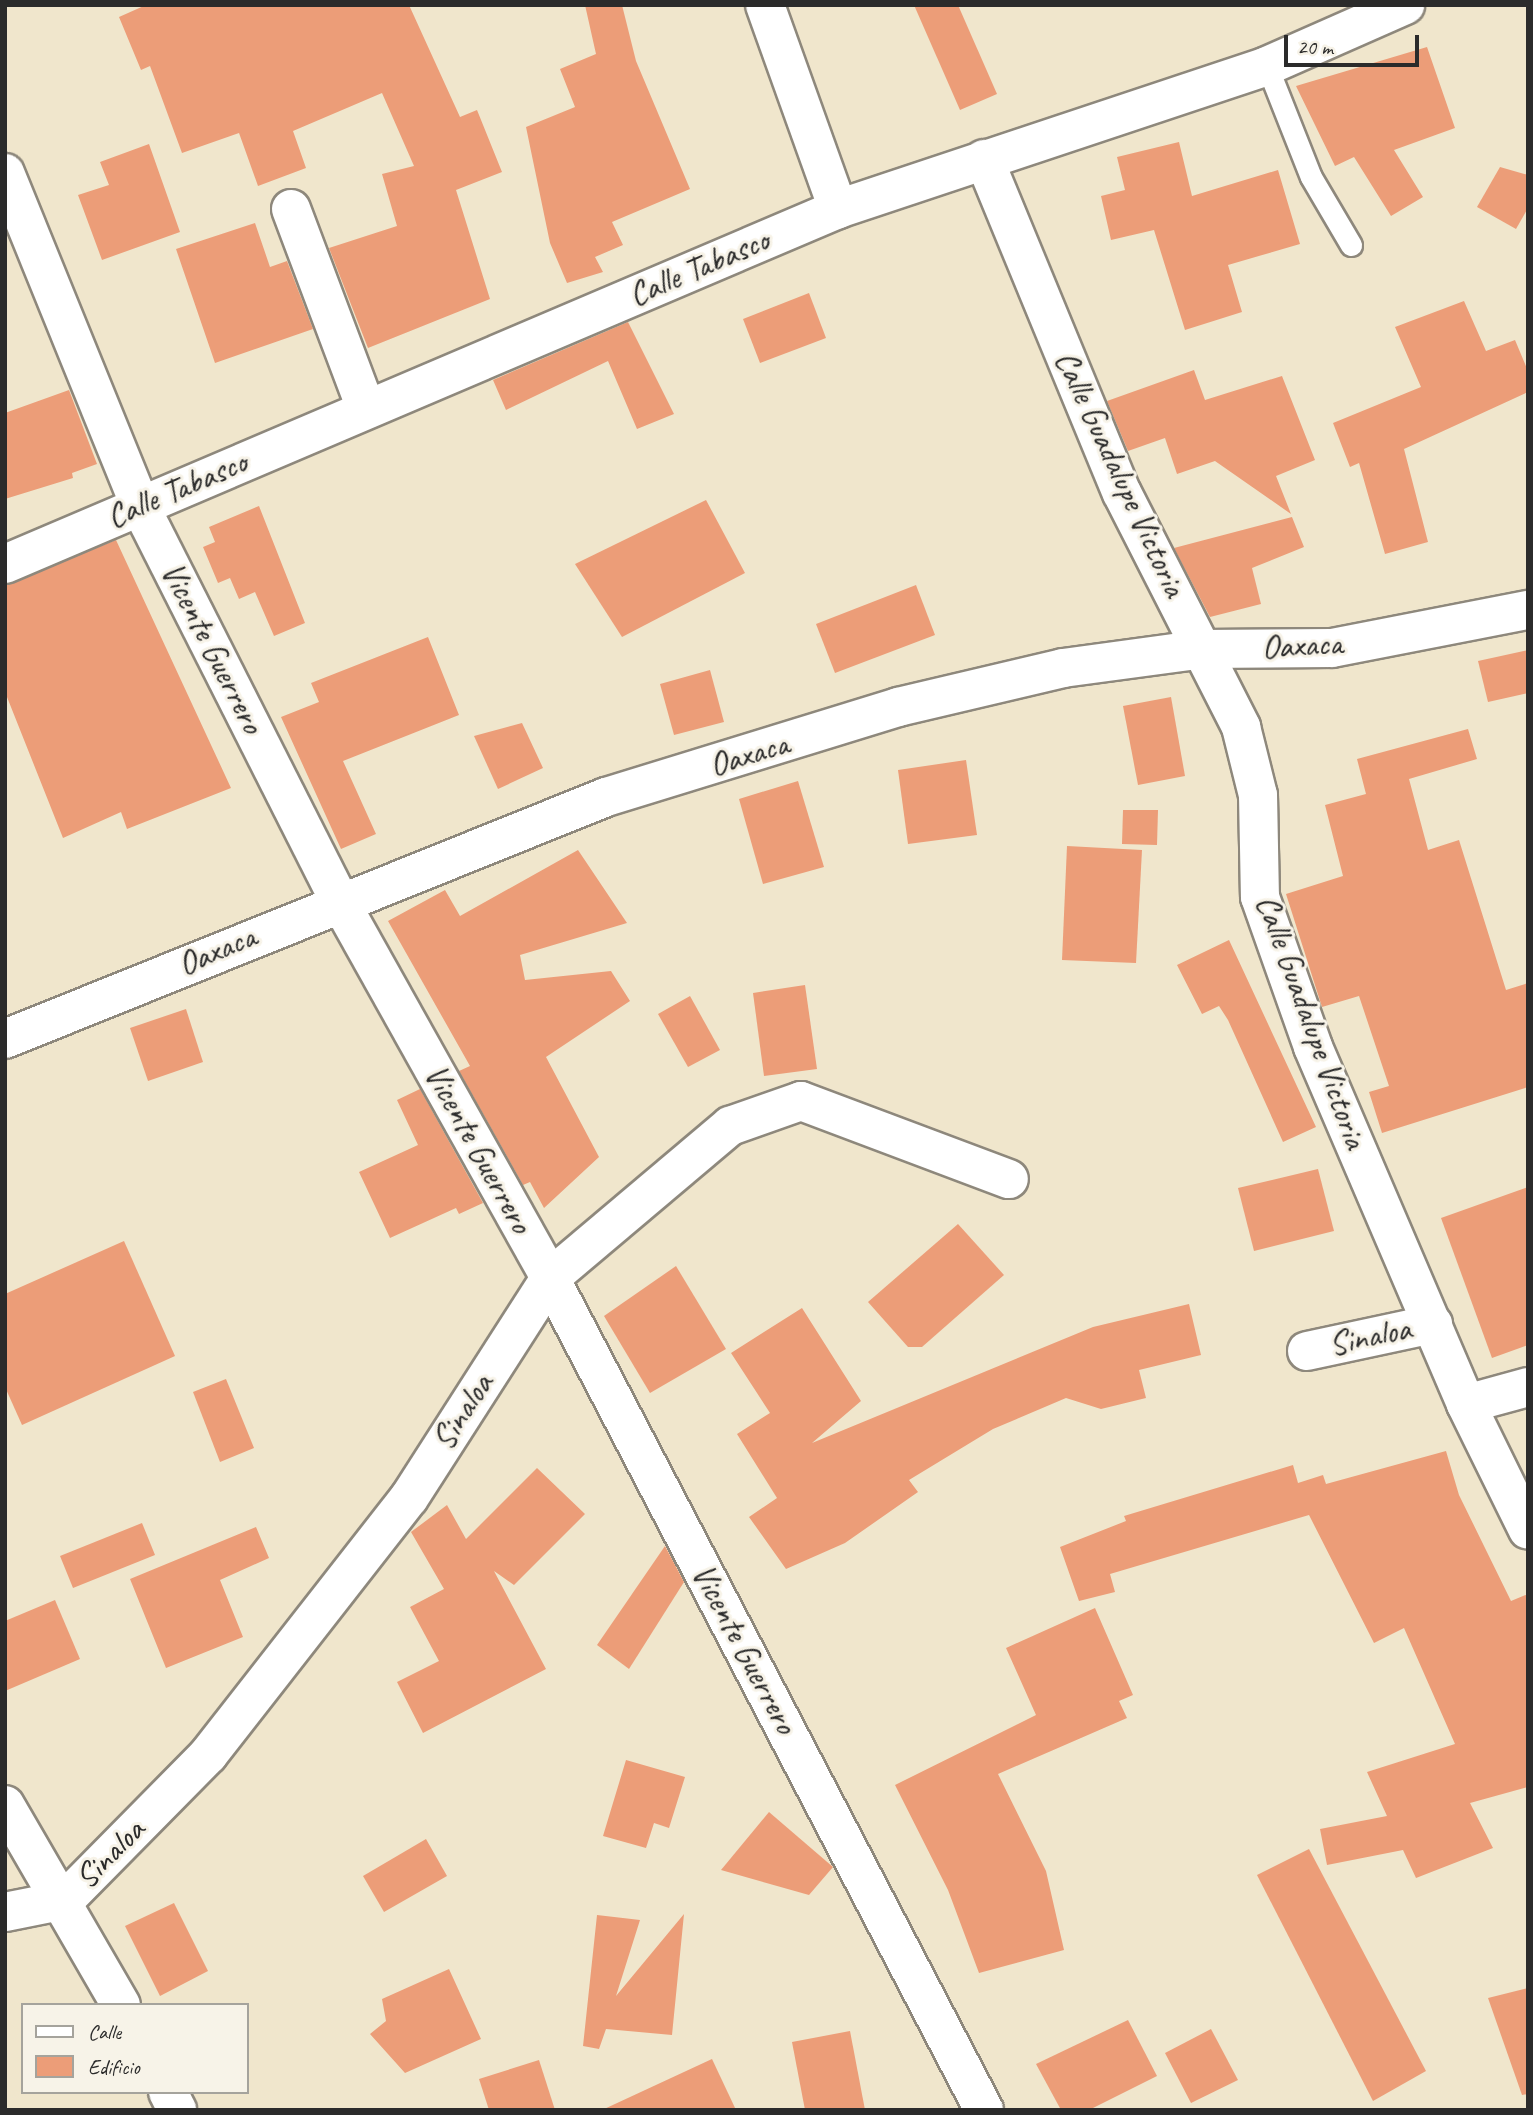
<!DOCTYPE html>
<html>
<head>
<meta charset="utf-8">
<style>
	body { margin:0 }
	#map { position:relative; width:1533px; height:2115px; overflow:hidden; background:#f0e6cc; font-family:Caveat,sans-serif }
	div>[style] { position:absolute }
	.building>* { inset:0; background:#ec9d78 }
	.roads { filter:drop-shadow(2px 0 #8e887c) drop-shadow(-2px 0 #8e887c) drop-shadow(0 2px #8e887c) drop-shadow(0 -2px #8e887c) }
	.lane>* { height:21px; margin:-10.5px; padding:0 10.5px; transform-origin:10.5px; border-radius:10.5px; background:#fff }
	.street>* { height:38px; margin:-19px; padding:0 19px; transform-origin:19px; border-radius:19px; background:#fff }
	span { translate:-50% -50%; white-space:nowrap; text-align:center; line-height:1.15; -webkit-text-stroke:6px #f7f3e8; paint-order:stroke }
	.street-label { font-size:33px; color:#2b2b2b }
	.frame { position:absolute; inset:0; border:7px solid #2b2b2b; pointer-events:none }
	.legend { position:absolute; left:21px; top:2003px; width:228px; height:91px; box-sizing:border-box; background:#f7f3e8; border:2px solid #a5a39c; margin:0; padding:9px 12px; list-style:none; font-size:21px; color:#2b2b2b }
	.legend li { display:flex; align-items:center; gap:14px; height:35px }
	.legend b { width:35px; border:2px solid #a5a39c }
	.scale { position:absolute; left:1284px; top:35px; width:135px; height:32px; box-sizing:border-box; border:4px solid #2b2b2b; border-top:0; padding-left:9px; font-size:21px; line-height:24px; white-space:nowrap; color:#2b2b2b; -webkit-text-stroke:5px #f7f3e8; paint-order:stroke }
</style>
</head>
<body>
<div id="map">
	<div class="building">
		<div style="clip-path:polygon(146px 5px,409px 5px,460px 117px,477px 110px,502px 172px,456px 190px,490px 299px,368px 348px,329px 248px,397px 226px,382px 174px,414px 166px,382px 93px,293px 131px,306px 168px,258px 186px,239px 133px,182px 153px,150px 66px,141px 70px,119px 17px)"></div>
		<div style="clip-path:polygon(585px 5px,622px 5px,636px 61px,690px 189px,612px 222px,623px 245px,595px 257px,603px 272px,567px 283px,550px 243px,526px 127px,575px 107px,560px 69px,596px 54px)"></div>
		<div style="clip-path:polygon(914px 5px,958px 5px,997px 94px,960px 110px)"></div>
		<div style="clip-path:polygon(1427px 47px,1455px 128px,1394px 150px,1423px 197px,1391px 216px,1354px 157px,1335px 166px,1296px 86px)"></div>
		<div style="clip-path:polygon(1179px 142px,1192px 196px,1278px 170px,1300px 244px,1228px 265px,1242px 312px,1185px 330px,1154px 230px,1111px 240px,1101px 196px,1125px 190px,1117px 157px)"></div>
		<div style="clip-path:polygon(149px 144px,180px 232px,102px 260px,78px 195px,109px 185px,100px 162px)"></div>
		<div style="clip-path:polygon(1500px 167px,1528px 175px,1528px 208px,1516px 229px,1477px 207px)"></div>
		<div style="clip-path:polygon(255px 223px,270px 267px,287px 261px,313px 329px,215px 363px,176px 249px)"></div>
		<div style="clip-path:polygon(809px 293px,826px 338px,760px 363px,743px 319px)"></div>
		<div style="clip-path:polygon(1464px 301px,1486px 351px,1515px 340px,1528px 371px,1528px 392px,1404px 449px,1428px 542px,1385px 554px,1359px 463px,1350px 467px,1333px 423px,1421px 387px,1395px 327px)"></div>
		<div style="clip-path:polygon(628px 322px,674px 414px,637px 429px,608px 361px,506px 410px,493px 380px)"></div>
		<div style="clip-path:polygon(1194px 370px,1205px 400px,1282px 376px,1315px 460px,1276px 476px,1291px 514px,1215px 461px,1177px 474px,1165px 438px,1128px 451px,1107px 401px)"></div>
		<div style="clip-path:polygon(69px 390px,97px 464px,72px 473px,73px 478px,5px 499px,5px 413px)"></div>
		<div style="clip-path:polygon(706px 500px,745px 573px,622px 637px,575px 564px)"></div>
		<div style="clip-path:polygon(259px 506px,305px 623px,274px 636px,255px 592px,239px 599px,230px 578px,218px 583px,203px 547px,215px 542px,209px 527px)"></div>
		<div style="clip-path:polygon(1292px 517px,1304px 547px,1252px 568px,1261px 604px,1210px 617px,1174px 548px)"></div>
		<div style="clip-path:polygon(116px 540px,231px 788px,127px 829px,121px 812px,63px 838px,5px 692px,5px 585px)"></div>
		<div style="clip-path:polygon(916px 585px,935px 635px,835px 673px,816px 624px)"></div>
		<div style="clip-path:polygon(428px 637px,459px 715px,343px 761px,376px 834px,341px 849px,281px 717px,319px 702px,311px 683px)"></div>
		<div style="clip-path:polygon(1528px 650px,1528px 693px,1488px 702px,1478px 661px)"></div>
		<div style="clip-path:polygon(710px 670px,724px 722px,674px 735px,660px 684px)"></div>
		<div style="clip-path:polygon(1171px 697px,1185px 776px,1138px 785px,1123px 706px)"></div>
		<div style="clip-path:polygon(522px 723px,543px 768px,498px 789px,474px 736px)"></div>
		<div style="clip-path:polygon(1468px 729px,1477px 759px,1409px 779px,1428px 850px,1459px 840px,1506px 990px,1528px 983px,1528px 1087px,1382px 1133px,1369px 1092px,1389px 1086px,1359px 996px,1322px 1007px,1286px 894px,1343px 876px,1325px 805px,1366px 794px,1357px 759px)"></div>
		<div style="clip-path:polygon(966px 760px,977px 835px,908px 844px,898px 770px)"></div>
		<div style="clip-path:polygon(798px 781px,824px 867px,763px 884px,739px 799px)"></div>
		<div style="clip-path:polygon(1123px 810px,1158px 810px,1157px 845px,1122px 844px)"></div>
		<div style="clip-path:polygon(1067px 846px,1142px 850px,1136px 963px,1062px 960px)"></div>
		<div style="clip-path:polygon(578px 850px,627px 923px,520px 955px,525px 980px,611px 971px,630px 1001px,546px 1057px,599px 1157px,544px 1208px,530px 1182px,523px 1185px,459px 1071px,470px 1066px,388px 921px,445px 890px,460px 916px)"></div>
		<div style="clip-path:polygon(1229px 940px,1316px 1127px,1283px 1142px,1228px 1020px,1219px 1006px,1202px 1014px,1177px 965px)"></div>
		<div style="clip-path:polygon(805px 985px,817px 1069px,764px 1076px,753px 993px)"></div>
		<div style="clip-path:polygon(690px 996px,720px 1050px,688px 1067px,658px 1014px)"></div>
		<div style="clip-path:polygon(186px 1009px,203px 1062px,148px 1081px,130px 1028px)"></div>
		<div style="clip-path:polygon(420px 1089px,483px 1203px,459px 1214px,456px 1208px,390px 1238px,359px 1172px,418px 1145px,397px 1100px)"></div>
		<div style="clip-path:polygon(1318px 1169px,1334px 1231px,1254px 1251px,1238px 1188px)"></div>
		<div style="clip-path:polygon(1528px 1187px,1528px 1345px,1492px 1358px,1441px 1218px)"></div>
		<div style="clip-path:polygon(958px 1224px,1004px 1275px,922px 1347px,908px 1347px,868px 1302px)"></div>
		<div style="clip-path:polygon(124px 1241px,175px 1356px,22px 1425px,5px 1387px,5px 1294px)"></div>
		<div style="clip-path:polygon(676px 1266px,726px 1349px,650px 1393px,604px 1316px)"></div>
		<div style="clip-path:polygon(1189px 1304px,1201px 1355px,1139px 1370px,1146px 1398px,1101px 1409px,1066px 1398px,993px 1429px,909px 1480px,918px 1492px,845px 1543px,786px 1569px,749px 1517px,777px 1498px,737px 1434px,770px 1413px,731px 1353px,802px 1308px,861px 1401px,812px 1443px,1093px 1327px)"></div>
		<div style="clip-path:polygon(226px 1379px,254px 1448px,220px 1462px,193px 1392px)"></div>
		<div style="clip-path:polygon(1446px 1451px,1459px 1495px,1511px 1601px,1528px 1594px,1528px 1787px,1470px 1803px,1493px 1848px,1416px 1878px,1403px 1850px,1327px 1865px,1320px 1829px,1387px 1816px,1367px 1772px,1455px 1744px,1404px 1628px,1374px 1643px,1309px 1515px,1110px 1574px,1115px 1592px,1079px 1601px,1060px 1547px,1126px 1521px,1124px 1516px,1293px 1465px,1298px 1483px,1323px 1475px,1326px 1484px)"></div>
		<div style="clip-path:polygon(537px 1468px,585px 1514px,514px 1585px,494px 1571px,546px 1669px,423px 1733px,397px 1682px,439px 1661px,410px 1607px,444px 1589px,411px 1532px,447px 1505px,466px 1539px)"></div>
		<div style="clip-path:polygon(142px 1523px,155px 1555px,73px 1588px,60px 1556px)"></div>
		<div style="clip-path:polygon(256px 1527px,269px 1558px,220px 1580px,243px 1637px,166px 1668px,130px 1579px)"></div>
		<div style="clip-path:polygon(665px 1546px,684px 1582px,629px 1669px,597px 1645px)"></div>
		<div style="clip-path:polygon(55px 1600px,80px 1659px,5px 1691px,5px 1621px)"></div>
		<div style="clip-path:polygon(1095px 1608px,1133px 1695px,1119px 1701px,1127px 1718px,998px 1774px,1046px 1871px,1064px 1950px,979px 1973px,948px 1890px,895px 1785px,1036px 1715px,1006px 1648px)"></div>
		<div style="clip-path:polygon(626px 1760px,685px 1777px,669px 1828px,654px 1823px,646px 1848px,603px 1836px)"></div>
		<div style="clip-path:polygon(769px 1812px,833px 1867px,809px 1895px,721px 1870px)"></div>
		<div style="clip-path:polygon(426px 1839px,447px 1876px,384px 1912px,363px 1876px)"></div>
		<div style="clip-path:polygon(1309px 1849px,1426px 2071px,1373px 2101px,1257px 1875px)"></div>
		<div style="clip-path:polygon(174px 1903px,208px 1971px,160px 1996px,125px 1926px)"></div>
		<div style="clip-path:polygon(684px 1914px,672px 2035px,606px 2029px,599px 2049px,583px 2046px,597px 1915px,640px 1920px,616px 1996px)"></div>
		<div style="clip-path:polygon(449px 1969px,481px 2039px,405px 2073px,370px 2034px,386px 2021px,382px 1999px)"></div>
		<div style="clip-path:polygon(1528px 1988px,1528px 2094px,1522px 2095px,1488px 1998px)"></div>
		<div style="clip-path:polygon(1128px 2020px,1157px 2076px,1089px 2110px,1061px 2110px,1036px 2064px)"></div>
		<div style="clip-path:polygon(1211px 2029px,1238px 2080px,1191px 2103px,1165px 2053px)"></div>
		<div style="clip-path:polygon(850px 2031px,865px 2110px,805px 2110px,792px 2042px)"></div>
		<div style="clip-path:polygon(712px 2059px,736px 2110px,602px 2110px)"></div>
		<div style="clip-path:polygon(539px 2060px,555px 2110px,489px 2110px,479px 2079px)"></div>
	</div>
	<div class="roads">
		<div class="lane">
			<div style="left:1267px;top:66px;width:119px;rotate:68.4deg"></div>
			<div style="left:1311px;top:177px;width:79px;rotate:59.5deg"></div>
		</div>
		<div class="street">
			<div style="left:765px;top:5px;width:217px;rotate:70.3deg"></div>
			<div style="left:984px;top:159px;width:361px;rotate:67.6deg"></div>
			<div style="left:1122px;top:493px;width:263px;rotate:63deg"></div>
			<div style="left:1241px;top:727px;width:70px;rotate:76deg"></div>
			<div style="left:1258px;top:795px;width:102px;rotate:88.9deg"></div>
			<div style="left:1260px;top:897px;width:159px;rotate:70.5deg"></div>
			<div style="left:1313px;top:1047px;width:388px;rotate:66.8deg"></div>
			<div style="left:1466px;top:1404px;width:140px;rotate:63.8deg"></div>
			<div style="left:5px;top:173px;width:359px;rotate:67.9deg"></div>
			<div style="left:140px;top:506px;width:441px;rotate:63.2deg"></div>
			<div style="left:339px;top:900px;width:433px;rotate:60.8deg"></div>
			<div style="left:550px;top:1278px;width:938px;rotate:62.45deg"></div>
			<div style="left:291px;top:209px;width:214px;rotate:69.4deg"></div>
			<div style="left:5px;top:564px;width:905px;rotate:-23.08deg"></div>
			<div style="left:838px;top:209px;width:452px;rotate:-18.4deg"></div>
			<div style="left:1267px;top:66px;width:151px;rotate:-23.8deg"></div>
			<div style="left:5px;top:1039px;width:648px;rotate:-21.93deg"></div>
			<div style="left:606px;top:797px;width:306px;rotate:-17.1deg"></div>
			<div style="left:898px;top:707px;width:170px;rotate:-13.3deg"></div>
			<div style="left:1063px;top:668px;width:141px;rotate:-7.7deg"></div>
			<div style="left:1203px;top:649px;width:129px;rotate:-0.4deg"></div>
			<div style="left:1332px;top:648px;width:200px;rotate:-11deg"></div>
			<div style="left:1307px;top:1351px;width:129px;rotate:-12.1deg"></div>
			<div style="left:1466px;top:1404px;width:64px;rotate:-15.3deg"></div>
			<div style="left:5px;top:1805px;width:231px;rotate:59.9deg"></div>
			<div style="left:5px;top:1912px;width:61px;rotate:-11.3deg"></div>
			<div style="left:65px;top:1900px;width:204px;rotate:-45.4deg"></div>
			<div style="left:208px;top:1755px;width:326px;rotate:-52deg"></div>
			<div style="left:409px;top:1498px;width:261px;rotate:-57.3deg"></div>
			<div style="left:550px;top:1278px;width:236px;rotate:-40.2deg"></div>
			<div style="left:730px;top:1126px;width:75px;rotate:-19.4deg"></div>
			<div style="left:801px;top:1101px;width:222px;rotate:20.6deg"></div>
			<div style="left:168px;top:2092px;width:20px;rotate:63deg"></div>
		</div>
	</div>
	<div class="street-label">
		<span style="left:699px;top:268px;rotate:-23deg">Calle Tabasco</span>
		<span style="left:1120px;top:474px;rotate:65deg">Calle Guadalupe Victoria</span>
		<span style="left:177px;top:490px;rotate:-23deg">Calle Tabasco</span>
		<span style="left:1302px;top:646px;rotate:-3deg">Oaxaca</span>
		<span style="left:212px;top:648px;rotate:63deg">Vicente Guerrero</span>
		<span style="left:749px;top:755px;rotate:-17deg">Oaxaca</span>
		<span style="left:217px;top:951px;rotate:-23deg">Oaxaca</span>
		<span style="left:1311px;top:1022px;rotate:70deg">Calle Guadalupe Victoria</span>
		<span style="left:478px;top:1149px;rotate:61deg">Vicente Guerrero</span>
		<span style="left:1370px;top:1337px;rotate:-12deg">Sinaloa</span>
		<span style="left:463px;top:1412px;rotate:-57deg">Sinaloa</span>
		<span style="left:744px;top:1649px;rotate:62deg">Vicente Guerrero</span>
		<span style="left:110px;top:1854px;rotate:-45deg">Sinaloa</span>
	</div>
	<div class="frame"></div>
	<ul class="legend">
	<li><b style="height:9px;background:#fff"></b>Calle</li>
	<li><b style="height:19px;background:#ec9d78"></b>Edificio</li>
	</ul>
	<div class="scale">20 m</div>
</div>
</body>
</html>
